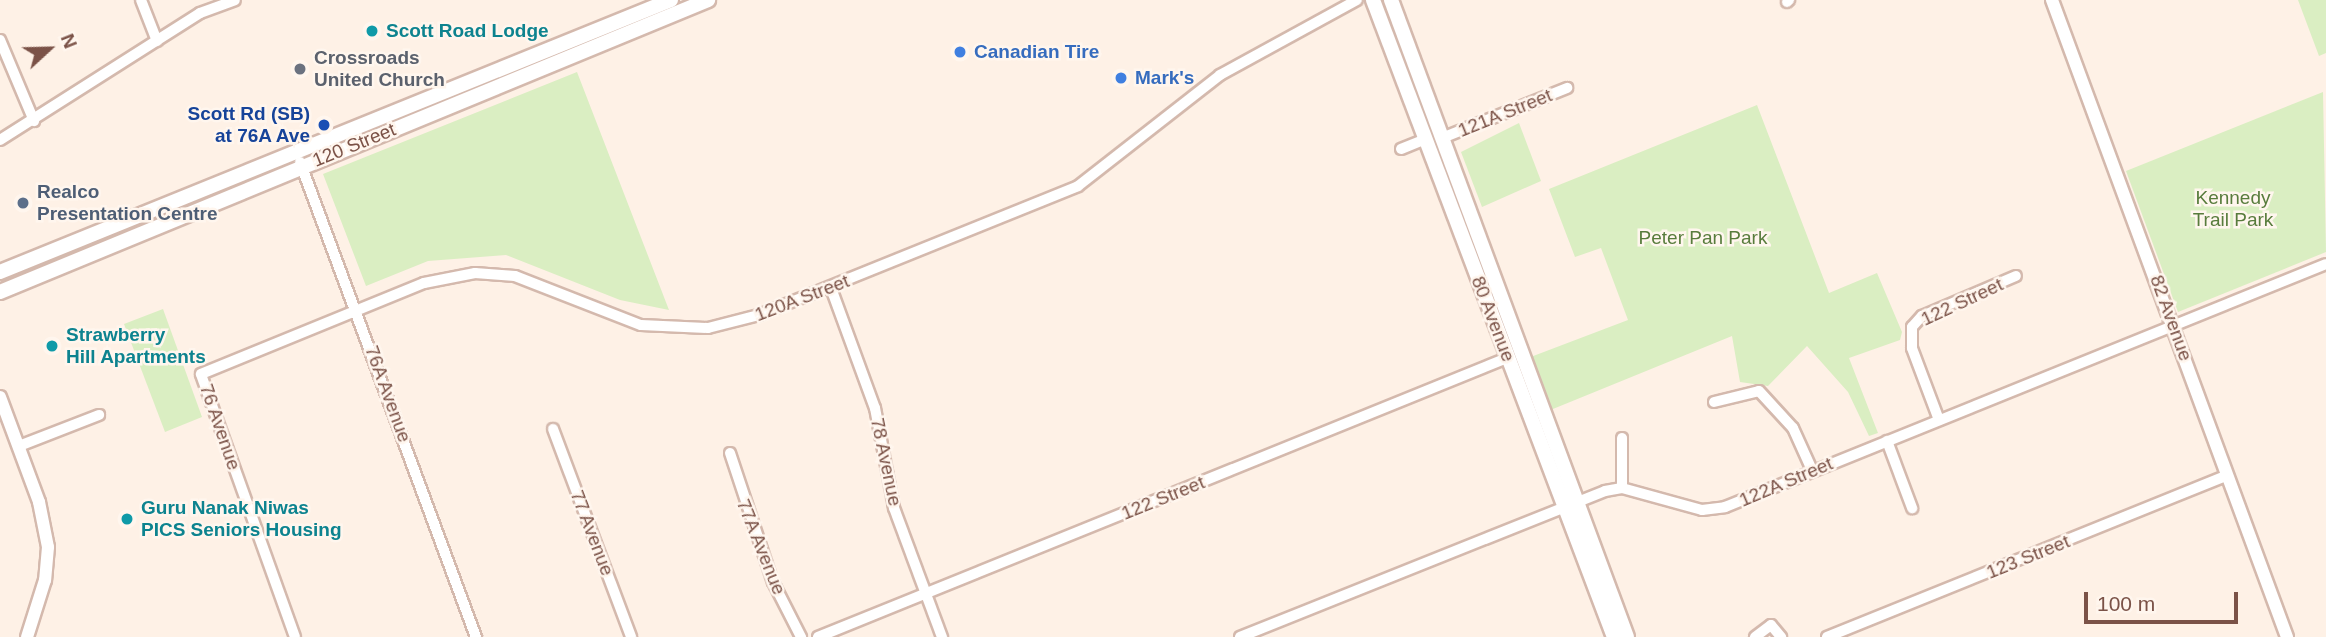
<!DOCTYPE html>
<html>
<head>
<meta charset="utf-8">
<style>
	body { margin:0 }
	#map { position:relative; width:2326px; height:637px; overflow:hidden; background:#fef1e6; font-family:Arial,sans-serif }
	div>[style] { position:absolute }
	.green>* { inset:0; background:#daeec2 }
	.roads { filter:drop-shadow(2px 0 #d4b9ad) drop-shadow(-2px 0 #d4b9ad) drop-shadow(0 2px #d4b9ad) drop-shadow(0 -2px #d4b9ad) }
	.minor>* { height:10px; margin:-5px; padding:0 5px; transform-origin:5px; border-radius:5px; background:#fff }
	.tertiary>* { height:12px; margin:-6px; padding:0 6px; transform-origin:6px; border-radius:6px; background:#fff }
	.secondary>* { height:14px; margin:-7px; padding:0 7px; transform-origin:7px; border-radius:7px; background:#fff }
	.dots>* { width:19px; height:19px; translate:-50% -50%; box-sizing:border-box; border:4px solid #fff6ee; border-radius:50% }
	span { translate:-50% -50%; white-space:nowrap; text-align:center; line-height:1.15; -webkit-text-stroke:5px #fff6ee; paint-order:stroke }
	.culture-label { font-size:19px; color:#0d838f; font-weight:700 }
	.left { translate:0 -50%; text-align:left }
	.shop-label { font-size:19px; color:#366cbe; font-weight:700 }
	.worship-label { font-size:19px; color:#5b616d; font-weight:700 }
	.street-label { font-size:19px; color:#7b5247 }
	.transit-label { font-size:19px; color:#164399; font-weight:700 }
	.right { translate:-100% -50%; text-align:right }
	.service-label { font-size:19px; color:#4e5e75; font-weight:700 }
	.park-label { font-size:19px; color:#587c3c }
	.north { position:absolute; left:14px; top:14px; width:70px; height:70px; -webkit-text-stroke:5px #fff6ee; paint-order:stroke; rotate:68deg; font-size:19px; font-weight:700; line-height:28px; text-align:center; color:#7b5247 }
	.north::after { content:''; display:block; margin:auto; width:24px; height:32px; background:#7b5247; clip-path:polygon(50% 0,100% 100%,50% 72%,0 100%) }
	.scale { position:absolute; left:2084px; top:592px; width:154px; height:32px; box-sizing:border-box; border:4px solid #7b5247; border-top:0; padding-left:9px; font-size:21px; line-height:24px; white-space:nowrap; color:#7b5247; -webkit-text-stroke:5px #fff6ee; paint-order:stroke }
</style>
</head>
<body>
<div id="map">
	<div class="green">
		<div style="clip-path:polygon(2298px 0,2326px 0,2326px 53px,2319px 56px)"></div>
		<div style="clip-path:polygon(577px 72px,669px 310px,620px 300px,506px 255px,428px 261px,366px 286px,323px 174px)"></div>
		<div style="clip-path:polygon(2323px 92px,2326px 252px,2178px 312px,2126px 171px)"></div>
		<div style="clip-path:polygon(1757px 105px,1829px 293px,1877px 273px,1902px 332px,1900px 340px,1849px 358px,1878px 433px,1869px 436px,1848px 392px,1807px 346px,1768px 386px,1740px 382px,1732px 336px,1548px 411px,1528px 358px,1628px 320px,1601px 248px,1575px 257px,1549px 189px)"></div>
		<div style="clip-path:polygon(1519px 123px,1541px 181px,1482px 207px,1461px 152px)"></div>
		<div style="clip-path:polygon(163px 309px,202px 417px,165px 432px,124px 324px)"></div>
	</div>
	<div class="roads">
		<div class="minor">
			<div style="left:141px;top:0;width:44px;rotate:68.7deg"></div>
			<div style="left:1787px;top:2px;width:3px;rotate:-45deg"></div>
			<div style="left:0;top:40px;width:88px;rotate:67.2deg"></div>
			<div style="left:1442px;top:138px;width:135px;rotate:-21.8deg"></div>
			<div style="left:0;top:140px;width:237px;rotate:-32.4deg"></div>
			<div style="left:200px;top:13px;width:37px;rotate:-20deg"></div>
			<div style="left:1401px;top:149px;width:27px;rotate:-22deg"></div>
			<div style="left:300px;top:162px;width:507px;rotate:69.67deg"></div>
			<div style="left:831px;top:288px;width:128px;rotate:69.9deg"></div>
			<div style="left:875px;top:408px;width:102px;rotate:79.2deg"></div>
			<div style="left:894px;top:508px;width:138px;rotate:69.6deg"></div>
			<div style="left:1714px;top:402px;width:46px;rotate:-13.7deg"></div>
			<div style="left:1759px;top:391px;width:50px;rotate:47.4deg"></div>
			<div style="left:1793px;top:428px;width:46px;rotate:65.7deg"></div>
			<div style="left:1939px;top:420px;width:77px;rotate:-110.6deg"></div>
			<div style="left:1912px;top:348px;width:21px;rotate:-90deg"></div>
			<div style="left:1912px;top:327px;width:15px;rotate:-48deg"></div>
			<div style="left:1922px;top:316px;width:102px;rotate:-23.1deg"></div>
			<div style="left:553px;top:429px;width:222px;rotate:69.4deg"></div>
			<div style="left:1622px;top:438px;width:50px;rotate:90deg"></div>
			<div style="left:1887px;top:441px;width:72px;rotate:69.5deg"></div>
			<div style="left:19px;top:446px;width:86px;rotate:-21.2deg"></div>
			<div style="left:730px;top:453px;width:136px;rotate:71.6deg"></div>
			<div style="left:773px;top:582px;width:62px;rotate:63deg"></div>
			<div style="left:295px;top:637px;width:279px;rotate:-109.7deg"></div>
			<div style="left:201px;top:374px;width:241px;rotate:-22.2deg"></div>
			<div style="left:424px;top:283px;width:52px;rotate:-11.1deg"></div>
			<div style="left:475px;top:273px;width:40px;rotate:4.3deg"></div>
			<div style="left:515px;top:276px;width:135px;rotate:21.3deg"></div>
			<div style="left:641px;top:325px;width:67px;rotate:2.6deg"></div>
			<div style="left:708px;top:328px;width:53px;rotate:-14.3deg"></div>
			<div style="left:759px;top:315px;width:344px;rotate:-22deg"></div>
			<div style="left:1078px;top:186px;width:180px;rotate:-38deg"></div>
			<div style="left:1220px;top:75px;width:156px;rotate:-28.7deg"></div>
			<div style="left:818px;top:637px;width:743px;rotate:-22.04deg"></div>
			<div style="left:1240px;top:637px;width:393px;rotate:-21.8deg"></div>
			<div style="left:1605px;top:491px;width:17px;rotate:-10deg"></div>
			<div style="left:1622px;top:488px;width:83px;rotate:15.4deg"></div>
			<div style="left:1702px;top:510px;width:23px;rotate:-7deg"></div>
			<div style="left:1725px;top:507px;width:648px;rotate:-22.01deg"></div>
			<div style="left:1755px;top:637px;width:20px;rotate:-37deg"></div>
			<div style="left:1771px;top:625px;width:16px;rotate:50deg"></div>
			<div style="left:1827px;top:637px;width:432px;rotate:-22deg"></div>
		</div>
		<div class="tertiary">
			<div style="left:2052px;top:0;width:679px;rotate:69.75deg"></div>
			<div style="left:0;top:397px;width:112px;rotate:69.6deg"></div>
			<div style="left:39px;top:502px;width:46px;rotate:78.7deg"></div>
			<div style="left:48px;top:547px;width:33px;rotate:95deg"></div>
			<div style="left:45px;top:580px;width:60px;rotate:107.5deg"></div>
		</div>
		<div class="secondary">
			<div style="left:1373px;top:0;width:681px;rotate:69.28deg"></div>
			<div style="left:1391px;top:0;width:679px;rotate:69.67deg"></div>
			<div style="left:0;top:272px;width:724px;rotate:-22.07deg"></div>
			<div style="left:0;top:292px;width:766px;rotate:-22.41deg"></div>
		</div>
	</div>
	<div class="dots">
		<div style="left:372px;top:31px;background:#0f9aa8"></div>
		<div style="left:960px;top:52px;background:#3f7fe0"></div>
		<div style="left:300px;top:69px;background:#6b7280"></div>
		<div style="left:1121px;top:78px;background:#3f7fe0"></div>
		<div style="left:324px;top:125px;background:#1a4fb4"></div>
		<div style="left:23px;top:203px;background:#5c6f8a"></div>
		<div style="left:52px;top:346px;background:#0f9aa8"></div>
		<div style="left:127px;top:519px;background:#0f9aa8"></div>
	</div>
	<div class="culture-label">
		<span class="left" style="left:386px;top:31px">Scott Road Lodge</span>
		<span class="left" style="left:66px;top:346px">Strawberry<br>Hill Apartments</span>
		<span class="left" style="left:141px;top:519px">Guru Nanak Niwas<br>PICS Seniors Housing</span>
	</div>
	<div class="shop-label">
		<span class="left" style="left:974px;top:52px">Canadian Tire</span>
		<span class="left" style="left:1135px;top:78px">Mark's</span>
	</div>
	<div class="worship-label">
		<span class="left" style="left:314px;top:69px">Crossroads<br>United Church</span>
	</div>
	<div class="street-label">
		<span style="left:1505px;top:113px;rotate:-22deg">121A Street</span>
		<span style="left:354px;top:145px;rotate:-22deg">120 Street</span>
		<span style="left:802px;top:298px;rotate:-21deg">120A Street</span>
		<span style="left:1962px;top:302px;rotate:-25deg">122 Street</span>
		<span style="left:2171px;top:318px;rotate:70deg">82 Avenue</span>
		<span style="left:1493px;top:319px;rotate:69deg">80 Avenue</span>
		<span style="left:388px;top:394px;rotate:70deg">76A Avenue</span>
		<span style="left:220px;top:427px;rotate:71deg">76 Avenue</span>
		<span style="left:886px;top:462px;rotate:78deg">78 Avenue</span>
		<span style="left:1786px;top:482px;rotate:-23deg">122A Street</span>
		<span style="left:1163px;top:498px;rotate:-22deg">122 Street</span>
		<span style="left:592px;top:533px;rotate:69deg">77 Avenue</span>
		<span style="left:761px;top:547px;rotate:68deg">77A Avenue</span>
		<span style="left:2028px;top:557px;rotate:-22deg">123 Street</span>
	</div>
	<div class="transit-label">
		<span class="right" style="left:310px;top:125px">Scott Rd (SB)<br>at 76A Ave</span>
	</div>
	<div class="service-label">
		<span class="left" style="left:37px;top:203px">Realco<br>Presentation Centre</span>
	</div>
	<div class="park-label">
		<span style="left:2233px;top:209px">Kennedy<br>Trail Park</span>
		<span style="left:1703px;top:238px">Peter Pan Park</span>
	</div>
	<div class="north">N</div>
	<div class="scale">100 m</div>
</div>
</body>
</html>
